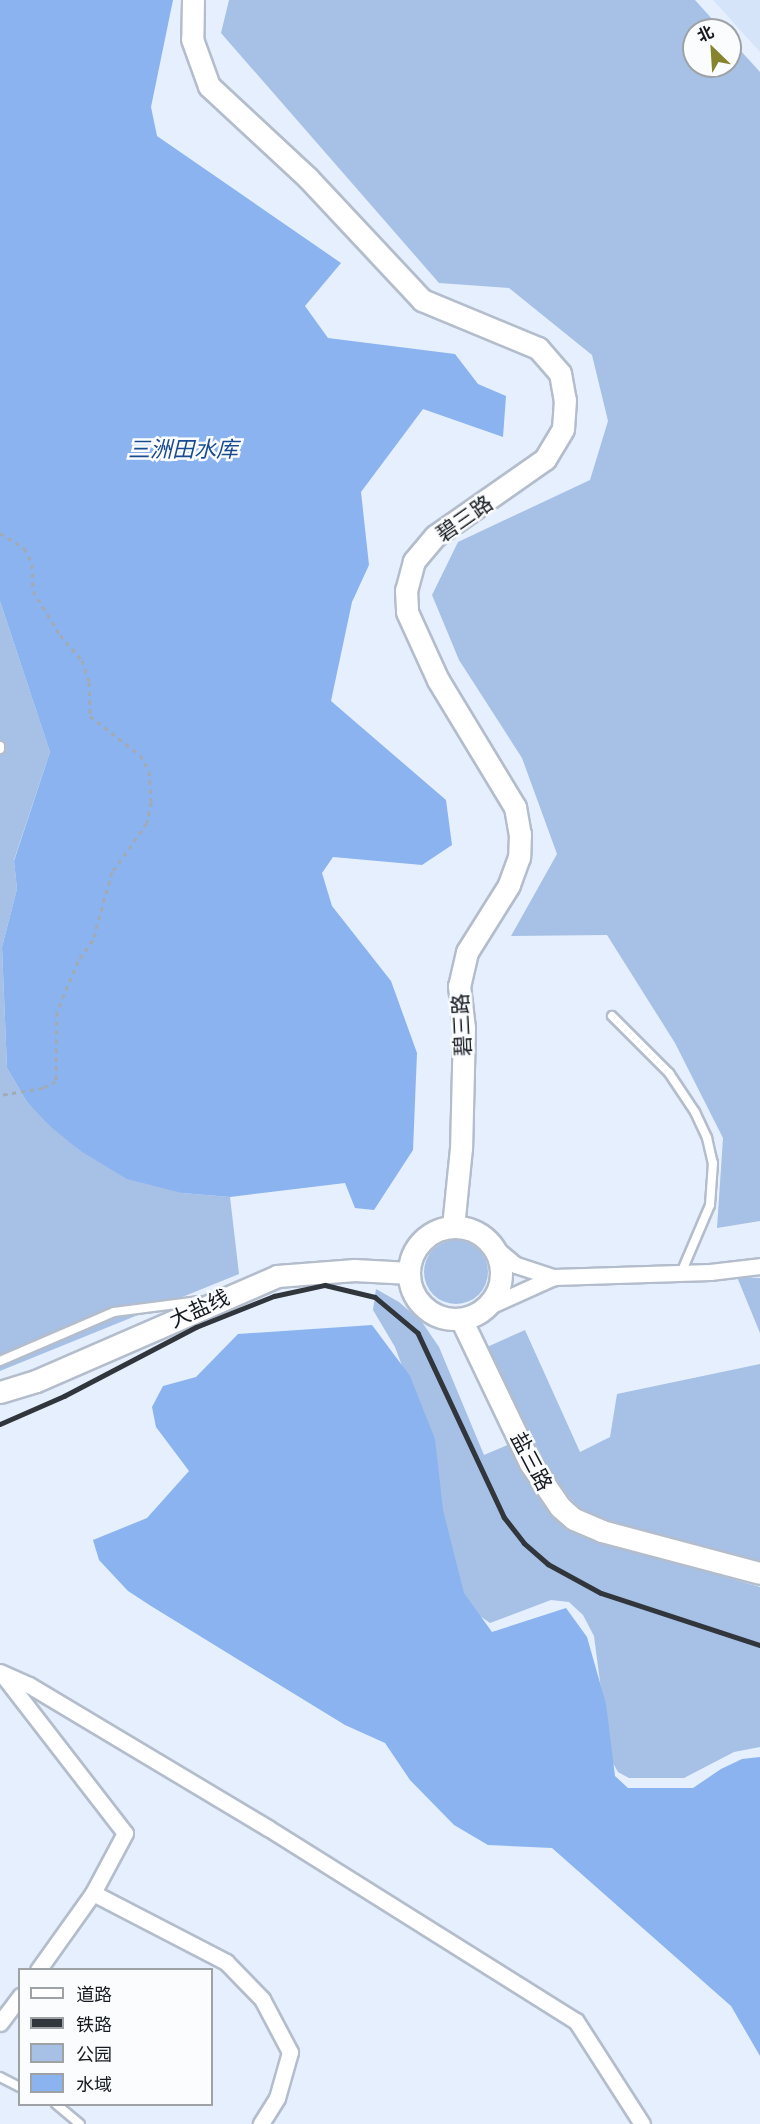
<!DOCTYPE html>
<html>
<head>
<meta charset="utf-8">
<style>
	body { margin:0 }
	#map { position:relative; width:760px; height:2124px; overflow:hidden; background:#e5effe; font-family:Quicksand,"Noto Sans SC",sans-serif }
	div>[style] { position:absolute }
	.built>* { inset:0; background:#d6e4f9 }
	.green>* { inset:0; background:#a7c0e5 }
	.round { border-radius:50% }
	.water>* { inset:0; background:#8ab3f0 }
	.path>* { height:3px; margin-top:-1.5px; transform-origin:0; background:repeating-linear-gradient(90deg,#a2aab6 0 4.5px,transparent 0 9px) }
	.roads { filter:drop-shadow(2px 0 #b3bdcb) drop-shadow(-2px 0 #b3bdcb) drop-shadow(0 2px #b3bdcb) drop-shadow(0 -2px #b3bdcb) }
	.lane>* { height:8px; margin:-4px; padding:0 4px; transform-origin:4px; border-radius:4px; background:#fff }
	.street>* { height:15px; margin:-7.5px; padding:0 7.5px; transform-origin:7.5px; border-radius:7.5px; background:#fff }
	.secondary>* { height:21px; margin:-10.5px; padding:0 10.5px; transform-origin:10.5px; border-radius:10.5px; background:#fff }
	.secondary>.ring { margin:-10.5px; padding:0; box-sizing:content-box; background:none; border:21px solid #fff; border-radius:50% }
	.rail>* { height:4.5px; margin:-2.25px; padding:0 2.25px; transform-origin:2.25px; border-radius:2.25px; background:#31363c }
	span { translate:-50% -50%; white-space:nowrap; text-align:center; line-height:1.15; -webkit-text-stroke:5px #fafcfe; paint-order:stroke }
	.street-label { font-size:21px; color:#171b20 }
	.water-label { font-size:22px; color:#194b91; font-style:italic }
	.legend { position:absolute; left:18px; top:1968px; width:195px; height:138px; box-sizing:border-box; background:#fafcfe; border:2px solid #9fa2a5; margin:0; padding:8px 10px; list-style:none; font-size:18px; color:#171b20 }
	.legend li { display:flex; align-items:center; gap:12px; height:30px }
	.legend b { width:30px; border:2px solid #9fa2a5 }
	.north { position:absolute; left:682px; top:18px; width:60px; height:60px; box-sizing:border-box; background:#fafcfe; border:2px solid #9fa2a5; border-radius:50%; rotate:335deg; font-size:16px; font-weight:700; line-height:24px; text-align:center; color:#171b20 }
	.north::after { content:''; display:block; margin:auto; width:21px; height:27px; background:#86842d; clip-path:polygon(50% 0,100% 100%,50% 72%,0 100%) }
</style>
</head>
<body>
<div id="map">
	<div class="built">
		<div style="clip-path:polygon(713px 0,760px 0,760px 52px)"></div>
	</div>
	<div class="green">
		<div style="clip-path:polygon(229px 0,695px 0,722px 30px,694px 30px,694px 66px,730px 66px,730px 39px,760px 72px,760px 1221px,717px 1228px,723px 1138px,675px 1043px,607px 935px,511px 936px,557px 854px,522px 758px,459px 660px,432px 595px,458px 542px,590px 480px,608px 421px,592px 355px,509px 288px,439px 283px,221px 33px)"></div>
		<div style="clip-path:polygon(0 601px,50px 752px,14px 860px,17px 889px,2px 947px,7px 1068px,27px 1102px,79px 1150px,182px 1193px,230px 1197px,239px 1274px,0 1371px)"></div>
		<div class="round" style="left:424px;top:1240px;width:64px;height:64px"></div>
		<div style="clip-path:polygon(737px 1277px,760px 1278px,760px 1333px)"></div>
		<div style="clip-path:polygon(376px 1289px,399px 1302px,422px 1322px,439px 1347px,484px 1455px,510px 1444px,542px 1504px,560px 1523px,584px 1537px,760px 1587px,760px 1747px,734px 1752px,684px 1778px,629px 1778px,618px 1772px,610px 1758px,594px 1636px,583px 1615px,569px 1602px,551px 1600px,490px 1623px,467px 1607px,454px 1573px,424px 1425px,395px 1347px,373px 1310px)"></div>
		<div style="clip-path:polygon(525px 1330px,580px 1452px,610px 1437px,617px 1394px,760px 1364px,760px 1569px,652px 1540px,584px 1513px,563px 1490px,543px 1459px,487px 1347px)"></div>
	</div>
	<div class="water">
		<div style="clip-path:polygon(0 0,173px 0,151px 107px,157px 136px,341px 263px,305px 306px,328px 338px,455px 354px,478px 384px,506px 396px,503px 437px,423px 409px,361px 492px,369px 565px,352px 602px,331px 701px,446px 800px,452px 845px,422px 865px,333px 857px,322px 873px,332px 906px,391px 981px,417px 1053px,413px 1150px,374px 1210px,355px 1208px,345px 1183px,230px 1197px,182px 1193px,127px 1179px,79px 1150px,51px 1127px,27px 1102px,7px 1068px,2px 947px,17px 889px,14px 861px,50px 752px,0 601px)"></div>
		<div style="clip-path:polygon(372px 1325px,410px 1376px,435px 1439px,443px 1510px,464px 1593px,492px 1632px,566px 1608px,587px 1637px,606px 1704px,615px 1776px,628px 1788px,693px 1788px,721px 1769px,742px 1759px,760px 1757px,760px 2056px,731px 2006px,552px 1848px,488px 1845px,454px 1825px,410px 1780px,385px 1743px,345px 1725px,151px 1606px,128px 1591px,99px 1560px,93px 1540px,147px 1518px,189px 1471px,156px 1427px,152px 1407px,163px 1386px,196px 1377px,238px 1334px)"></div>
	</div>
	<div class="path">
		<div style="left:0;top:533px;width:28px;rotate:32deg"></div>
		<div style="left:24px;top:548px;width:18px;rotate:63deg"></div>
		<div style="left:32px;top:564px;width:27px;rotate:88deg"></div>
		<div style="left:33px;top:591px;width:52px;rotate:58.5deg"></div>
		<div style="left:60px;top:635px;width:33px;rotate:49deg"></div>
		<div style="left:82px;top:660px;width:23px;rotate:72deg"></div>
		<div style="left:89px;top:682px;width:34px;rotate:88deg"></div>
		<div style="left:90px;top:716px;width:63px;rotate:38deg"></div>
		<div style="left:140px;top:755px;width:18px;rotate:61deg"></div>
		<div style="left:149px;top:771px;width:31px;rotate:86deg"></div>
		<div style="left:151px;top:802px;width:21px;rotate:101deg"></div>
		<div style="left:147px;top:823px;width:60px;rotate:125.5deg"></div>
		<div style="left:112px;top:872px;width:71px;rotate:105.6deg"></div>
		<div style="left:93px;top:940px;width:26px;rotate:126deg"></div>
		<div style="left:78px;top:961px;width:55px;rotate:112.4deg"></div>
		<div style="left:57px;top:1012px;width:69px;rotate:90.8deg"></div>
		<div style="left:56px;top:1081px;width:15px;rotate:152deg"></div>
		<div style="left:43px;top:1088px;width:44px;rotate:170.8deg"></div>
	</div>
	<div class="roads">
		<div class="lane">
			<div style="left:0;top:746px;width:3px;rotate:90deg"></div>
			<div style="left:612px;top:1016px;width:81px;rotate:45deg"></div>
			<div style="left:669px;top:1073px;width:47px;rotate:56.3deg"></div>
			<div style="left:695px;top:1112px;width:29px;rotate:65deg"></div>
			<div style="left:707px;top:1138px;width:26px;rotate:77deg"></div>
			<div style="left:713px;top:1163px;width:42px;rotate:94.1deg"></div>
			<div style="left:710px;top:1205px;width:74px;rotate:113.1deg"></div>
			<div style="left:0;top:1361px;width:124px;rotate:-23.3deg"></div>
			<div style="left:114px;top:1312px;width:86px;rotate:-7.4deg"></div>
			<div style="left:0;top:2077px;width:22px;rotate:27deg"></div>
			<div style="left:56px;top:2104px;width:31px;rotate:40deg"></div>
		</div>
		<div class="street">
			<div style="left:493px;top:1246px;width:30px;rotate:40deg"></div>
			<div style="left:516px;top:1265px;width:40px;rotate:18deg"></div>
			<div style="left:554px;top:1277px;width:156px;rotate:-1.8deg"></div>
			<div style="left:710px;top:1272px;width:50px;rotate:-6.8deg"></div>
			<div style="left:483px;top:1309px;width:78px;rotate:-24.3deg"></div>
			<div style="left:0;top:1672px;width:32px;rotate:24deg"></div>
			<div style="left:29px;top:1685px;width:279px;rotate:30.9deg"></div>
			<div style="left:268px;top:1828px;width:363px;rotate:32.1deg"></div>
			<div style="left:576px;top:2021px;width:122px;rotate:57.3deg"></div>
			<div style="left:2px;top:1674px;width:201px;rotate:52.3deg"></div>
			<div style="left:125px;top:1833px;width:68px;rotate:118.1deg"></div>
			<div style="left:93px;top:1893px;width:95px;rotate:125.5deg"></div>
			<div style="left:93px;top:1893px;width:150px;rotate:27.4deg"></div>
			<div style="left:226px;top:1962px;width:52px;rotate:45.8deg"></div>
			<div style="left:262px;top:1999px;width:60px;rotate:62.2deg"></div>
			<div style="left:290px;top:2052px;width:48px;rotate:105.8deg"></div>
			<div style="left:277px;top:2098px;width:31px;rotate:122deg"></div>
			<div style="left:0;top:2023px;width:34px;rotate:-53deg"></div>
		</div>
		<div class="secondary">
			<div style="left:193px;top:0;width:39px;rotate:91deg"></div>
			<div style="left:192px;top:39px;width:50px;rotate:70.1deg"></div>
			<div style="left:209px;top:86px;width:135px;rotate:42.9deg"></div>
			<div style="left:308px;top:178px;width:167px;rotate:46.9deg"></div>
			<div style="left:422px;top:300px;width:126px;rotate:22.5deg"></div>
			<div style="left:538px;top:348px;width:33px;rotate:49deg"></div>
			<div style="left:560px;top:373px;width:27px;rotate:80deg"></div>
			<div style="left:565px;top:400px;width:29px;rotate:94deg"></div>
			<div style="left:563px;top:429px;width:35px;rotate:121deg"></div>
			<div style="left:545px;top:459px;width:134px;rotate:145deg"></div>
			<div style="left:435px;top:536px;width:33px;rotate:130deg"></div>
			<div style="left:414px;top:561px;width:30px;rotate:105deg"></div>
			<div style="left:406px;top:590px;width:22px;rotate:87deg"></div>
			<div style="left:407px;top:612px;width:75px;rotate:65.5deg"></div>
			<div style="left:438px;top:680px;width:149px;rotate:58.8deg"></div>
			<div style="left:515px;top:807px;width:27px;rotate:80deg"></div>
			<div style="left:520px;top:834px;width:23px;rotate:92deg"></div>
			<div style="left:519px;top:857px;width:30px;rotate:110deg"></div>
			<div style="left:509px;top:885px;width:79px;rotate:122.1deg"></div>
			<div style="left:467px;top:952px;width:35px;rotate:103deg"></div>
			<div style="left:459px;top:986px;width:42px;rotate:83.2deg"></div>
			<div style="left:464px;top:1028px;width:120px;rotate:91.4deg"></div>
			<div style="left:461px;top:1148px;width:79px;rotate:95.8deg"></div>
			<div class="ring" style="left:409px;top:1227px;width:71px;height:71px"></div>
			<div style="left:461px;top:1319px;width:160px;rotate:64.4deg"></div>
			<div style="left:530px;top:1463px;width:53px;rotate:55.7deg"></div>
			<div style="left:560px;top:1507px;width:18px;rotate:41deg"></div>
			<div style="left:574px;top:1519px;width:30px;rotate:23deg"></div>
			<div style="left:602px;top:1531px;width:163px;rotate:14.9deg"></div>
			<div style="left:0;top:1392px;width:38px;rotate:-17deg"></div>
			<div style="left:36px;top:1381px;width:263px;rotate:-23.5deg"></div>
			<div style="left:277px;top:1276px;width:78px;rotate:-4.4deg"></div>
			<div style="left:355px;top:1270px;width:54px;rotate:3.2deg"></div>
		</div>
	</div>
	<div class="rail">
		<div style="left:0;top:1424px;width:70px;rotate:-23.6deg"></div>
		<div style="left:64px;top:1396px;width:149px;rotate:-27.6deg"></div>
		<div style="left:196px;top:1327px;width:84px;rotate:-21.7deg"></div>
		<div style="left:274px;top:1296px;width:52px;rotate:-12.2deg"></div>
		<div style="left:325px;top:1285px;width:51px;rotate:13.5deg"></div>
		<div style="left:375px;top:1297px;width:56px;rotate:39.9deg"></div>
		<div style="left:418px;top:1333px;width:203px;rotate:64.9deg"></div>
		<div style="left:504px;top:1517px;width:33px;rotate:52deg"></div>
		<div style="left:524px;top:1543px;width:32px;rotate:41deg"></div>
		<div style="left:548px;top:1564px;width:60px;rotate:28.7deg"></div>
		<div style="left:601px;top:1593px;width:167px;rotate:18.1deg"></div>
	</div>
	<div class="street-label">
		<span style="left:464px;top:518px;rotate:-35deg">碧三路</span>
		<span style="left:461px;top:1025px;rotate:-93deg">碧三路</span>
		<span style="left:199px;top:1308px;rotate:-24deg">大盐线</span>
		<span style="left:532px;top:1461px;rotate:62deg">盐三路</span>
	</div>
	<div class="water-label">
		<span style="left:183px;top:450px">三洲田水库</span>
	</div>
	<ul class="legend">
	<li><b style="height:8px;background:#fff"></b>道路</li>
	<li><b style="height:8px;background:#31363c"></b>铁路</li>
	<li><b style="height:16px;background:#a7c0e5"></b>公园</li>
	<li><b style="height:16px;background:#8ab3f0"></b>水域</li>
	</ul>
	<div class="north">北</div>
</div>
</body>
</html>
